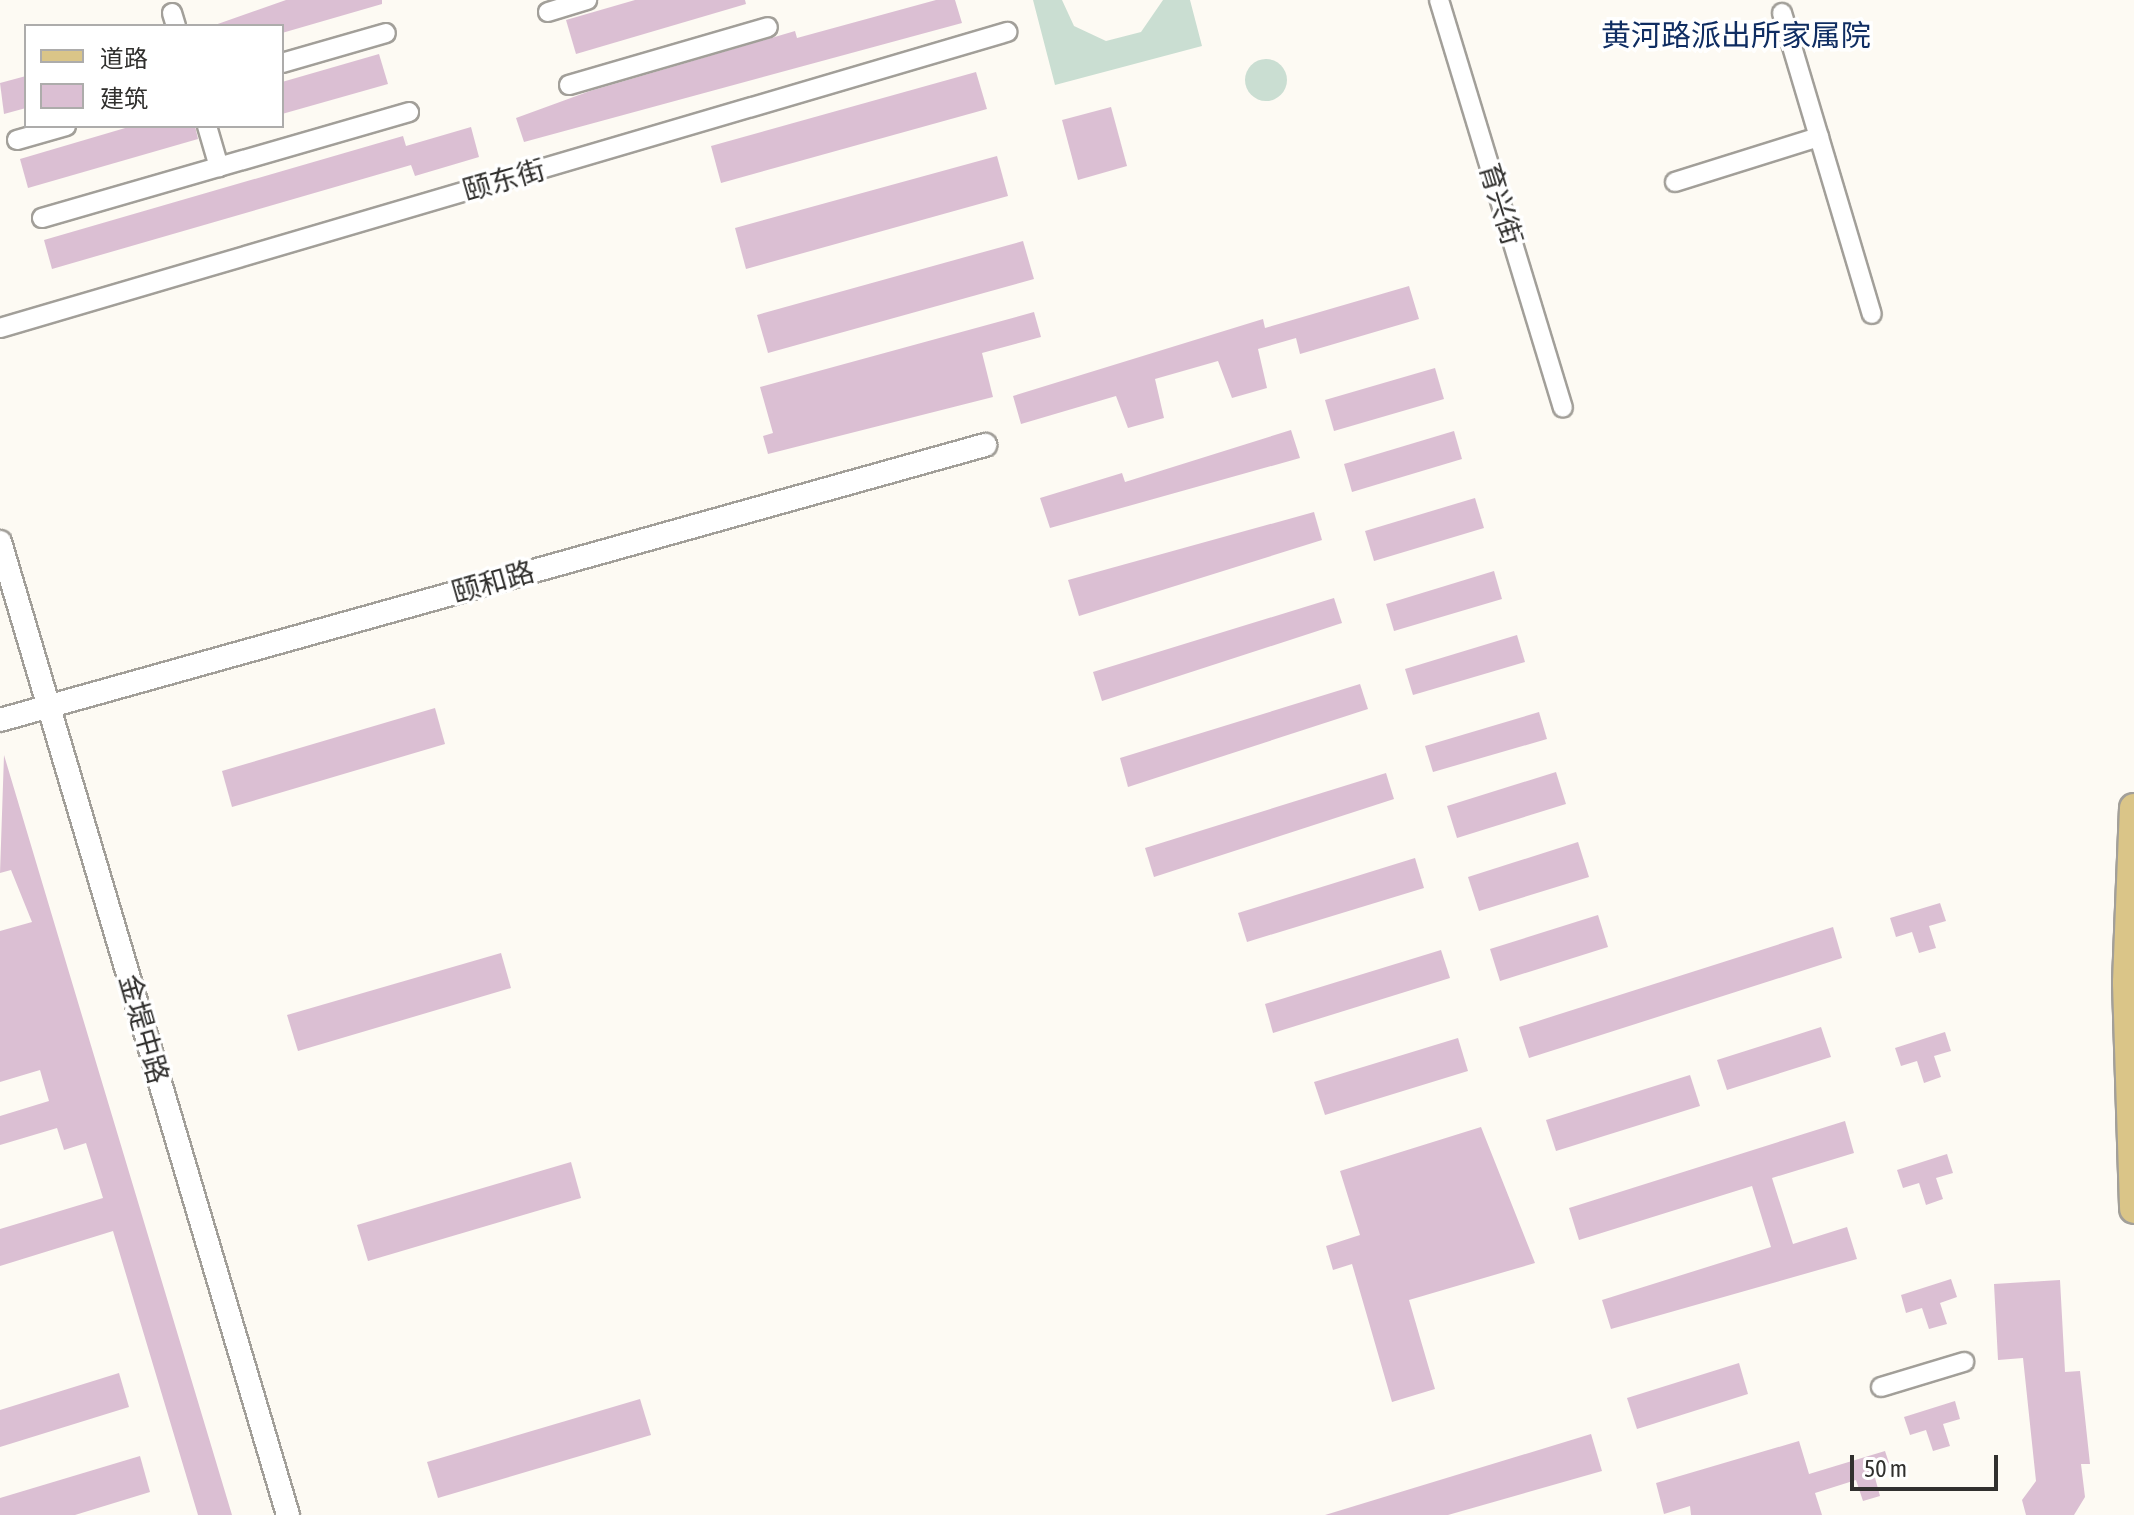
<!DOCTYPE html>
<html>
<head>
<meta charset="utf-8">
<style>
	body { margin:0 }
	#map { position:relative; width:2134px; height:1515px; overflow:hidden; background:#fdfaf3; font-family:"Asap Condensed","Noto Sans SC",sans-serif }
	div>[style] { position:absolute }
	.green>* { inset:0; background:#caded2 }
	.round { border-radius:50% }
	.building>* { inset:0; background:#dbbfd3 }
	.roads { filter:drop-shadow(2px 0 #a29f99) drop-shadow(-2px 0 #a29f99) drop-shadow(0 2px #a29f99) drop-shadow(0 -2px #a29f99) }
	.minor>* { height:18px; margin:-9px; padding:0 9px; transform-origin:9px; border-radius:9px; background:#fff }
	.tertiary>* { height:22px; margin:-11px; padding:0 11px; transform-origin:11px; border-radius:11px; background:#fff }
	.primary>* { height:28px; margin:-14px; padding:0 14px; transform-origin:14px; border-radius:14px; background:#dac588 }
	span { translate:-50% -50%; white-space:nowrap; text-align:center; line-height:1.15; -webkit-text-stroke:7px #fff; paint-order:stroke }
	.street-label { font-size:28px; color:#31302e }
	.neighbourhood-label { font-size:30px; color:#0f2d62 }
	.legend { position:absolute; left:24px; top:24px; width:260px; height:104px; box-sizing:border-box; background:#fff; border:2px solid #adacab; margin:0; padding:10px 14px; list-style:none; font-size:24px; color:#31302e }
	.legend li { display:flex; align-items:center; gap:16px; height:40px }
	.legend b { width:40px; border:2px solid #adacab }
	.scale { position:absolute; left:1850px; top:1455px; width:148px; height:36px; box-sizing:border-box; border:4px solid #31302e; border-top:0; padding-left:10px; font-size:24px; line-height:28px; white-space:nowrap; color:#31302e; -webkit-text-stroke:6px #fff; paint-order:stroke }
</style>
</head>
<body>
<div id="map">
	<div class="green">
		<div style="clip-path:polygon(1033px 0,1062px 0,1074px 26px,1106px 41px,1141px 32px,1163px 0,1190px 0,1202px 46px,1055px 85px)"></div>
		<div class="round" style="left:1245px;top:59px;width:42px;height:42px"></div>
	</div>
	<div class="building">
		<div style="clip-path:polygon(286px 0,382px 0,382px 4px,282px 33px,282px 26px,212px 26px)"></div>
		<div style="clip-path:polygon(635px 0,745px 0,746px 4px,576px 54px,566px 20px)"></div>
		<div style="clip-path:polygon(936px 0,955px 0,962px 23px,524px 142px,516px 118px,590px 91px,795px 31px,797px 38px)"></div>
		<div style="clip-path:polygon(379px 54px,388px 84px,282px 114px,282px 82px)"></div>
		<div style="clip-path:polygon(976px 72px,987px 109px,721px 183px,711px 146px)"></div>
		<div style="clip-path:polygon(26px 76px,26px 108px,4px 114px,0 83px)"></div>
		<div style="clip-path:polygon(1111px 107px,1127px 166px,1078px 180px,1062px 120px)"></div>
		<div style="clip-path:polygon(132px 126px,195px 126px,198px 139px,28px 188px,20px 159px)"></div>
		<div style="clip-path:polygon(471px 127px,479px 157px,415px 176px,411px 165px,52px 269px,44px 240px,403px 136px,406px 146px)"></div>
		<div style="clip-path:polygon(997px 156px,1008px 196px,746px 269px,735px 228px)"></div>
		<div style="clip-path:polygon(1023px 241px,1034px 279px,768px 353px,757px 315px)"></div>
		<div style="clip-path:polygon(1409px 286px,1419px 319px,1300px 354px,1296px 338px,1258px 349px,1267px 388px,1232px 398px,1218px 361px,1155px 379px,1164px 418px,1128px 428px,1116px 396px,1021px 424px,1013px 396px,1263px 319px,1265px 328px)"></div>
		<div style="clip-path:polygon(1034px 312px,1041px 337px,982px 353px,993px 397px,768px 454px,763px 436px,773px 433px,760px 387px)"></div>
		<div style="clip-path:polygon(1435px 368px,1444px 399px,1334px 431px,1325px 400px)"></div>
		<div style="clip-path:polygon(1291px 430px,1300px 458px,1050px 528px,1040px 498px,1122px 473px,1125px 482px)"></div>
		<div style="clip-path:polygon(1454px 431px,1462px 459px,1352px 492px,1344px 464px)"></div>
		<div style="clip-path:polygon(1475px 498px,1484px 528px,1374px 561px,1365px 531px)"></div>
		<div style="clip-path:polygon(1314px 512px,1322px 540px,1079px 616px,1068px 580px)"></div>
		<div style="clip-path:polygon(1494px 571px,1502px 599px,1394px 631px,1386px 604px)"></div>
		<div style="clip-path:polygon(1334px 598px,1342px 623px,1102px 701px,1093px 672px)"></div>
		<div style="clip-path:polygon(1517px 635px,1525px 662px,1413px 695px,1405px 669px)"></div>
		<div style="clip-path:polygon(1360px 684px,1368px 709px,1128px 787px,1120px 758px)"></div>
		<div style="clip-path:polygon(435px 708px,445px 744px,232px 807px,222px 771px)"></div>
		<div style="clip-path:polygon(1539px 712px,1547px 739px,1433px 772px,1425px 746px)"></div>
		<div style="clip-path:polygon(4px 755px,68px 969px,232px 1515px,198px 1515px,113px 1231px,0 1266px,0 1229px,103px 1198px,86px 1143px,64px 1150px,57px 1128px,0 1145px,0 1116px,49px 1101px,40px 1070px,0 1082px,0 931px,32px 922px,11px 870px,0 873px)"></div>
		<div style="clip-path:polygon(1556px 772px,1566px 804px,1457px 838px,1447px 806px)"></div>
		<div style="clip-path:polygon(1386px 773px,1394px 799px,1154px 877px,1145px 848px)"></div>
		<div style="clip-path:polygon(1578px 842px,1589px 877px,1479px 911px,1468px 877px)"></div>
		<div style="clip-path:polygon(1415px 858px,1424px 888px,1247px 942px,1238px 913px)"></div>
		<div style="clip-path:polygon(1940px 903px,1946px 921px,1929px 926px,1936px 948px,1919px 953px,1912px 932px,1896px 937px,1890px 918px)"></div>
		<div style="clip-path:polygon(1598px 915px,1608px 947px,1500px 981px,1490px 949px)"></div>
		<div style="clip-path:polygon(1833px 927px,1842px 958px,1529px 1058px,1519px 1027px)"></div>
		<div style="clip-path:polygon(1441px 950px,1450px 978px,1273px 1033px,1265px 1004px)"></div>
		<div style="clip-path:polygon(501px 953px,511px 988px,298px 1051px,287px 1015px)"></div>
		<div style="clip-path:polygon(1821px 1027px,1831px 1057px,1727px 1090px,1717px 1060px)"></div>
		<div style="clip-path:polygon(1945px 1032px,1951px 1051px,1934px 1056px,1941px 1077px,1924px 1083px,1917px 1061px,1901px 1066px,1895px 1048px)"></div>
		<div style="clip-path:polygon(1458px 1038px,1468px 1071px,1325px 1115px,1314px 1082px)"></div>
		<div style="clip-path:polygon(1690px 1075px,1700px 1106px,1556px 1151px,1546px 1120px)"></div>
		<div style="clip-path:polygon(1845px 1121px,1854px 1153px,1772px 1178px,1793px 1244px,1847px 1227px,1857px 1259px,1611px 1329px,1602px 1300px,1771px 1247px,1752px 1186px,1579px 1240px,1569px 1208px)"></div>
		<div style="clip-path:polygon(1481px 1127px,1535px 1263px,1409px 1300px,1435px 1389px,1392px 1402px,1352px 1264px,1333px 1270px,1326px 1246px,1360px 1235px,1340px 1171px)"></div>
		<div style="clip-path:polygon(1947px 1154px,1953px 1173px,1936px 1178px,1943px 1199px,1926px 1205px,1919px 1183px,1903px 1188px,1897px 1170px)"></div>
		<div style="clip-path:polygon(571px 1162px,581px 1198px,368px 1261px,357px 1225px)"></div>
		<div style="clip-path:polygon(1951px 1279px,1957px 1297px,1940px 1303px,1947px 1324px,1929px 1329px,1922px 1308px,1906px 1313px,1901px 1295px)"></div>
		<div style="clip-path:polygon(2060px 1280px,2065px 1372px,2080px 1371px,2090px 1464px,2081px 1464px,2085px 1497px,2074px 1515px,2026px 1515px,2022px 1500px,2036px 1481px,2023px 1358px,1998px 1360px,1994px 1284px)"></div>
		<div style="clip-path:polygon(1739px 1363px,1748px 1394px,1637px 1429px,1627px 1398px)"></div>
		<div style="clip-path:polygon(119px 1373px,129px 1407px,0 1447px,0 1410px)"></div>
		<div style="clip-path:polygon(640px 1399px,651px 1435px,438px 1498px,427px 1462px)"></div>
		<div style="clip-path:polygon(1955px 1401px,1960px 1419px,1943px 1424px,1950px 1446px,1933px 1451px,1926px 1430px,1910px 1435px,1904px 1417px)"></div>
		<div style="clip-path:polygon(1591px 1434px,1602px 1471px,1448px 1515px,1325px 1515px)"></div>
		<div style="clip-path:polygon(1799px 1441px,1809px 1474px,1885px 1451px,1891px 1469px,1874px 1474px,1880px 1496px,1863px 1501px,1856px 1480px,1815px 1493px,1822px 1515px,1691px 1515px,1690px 1506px,1664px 1514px,1656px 1483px)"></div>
		<div style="clip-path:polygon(140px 1456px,150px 1492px,75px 1515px,0 1515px,0 1498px)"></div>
	</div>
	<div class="roads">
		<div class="minor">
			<div style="left:1439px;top:0;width:426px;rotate:73.1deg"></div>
			<div style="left:548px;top:12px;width:41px;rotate:-17.1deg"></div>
			<div style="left:172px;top:13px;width:14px;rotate:73deg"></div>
			<div style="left:1782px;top:13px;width:314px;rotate:73.4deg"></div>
			<div style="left:282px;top:63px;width:108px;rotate:-16.1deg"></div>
			<div style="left:569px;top:85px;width:207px;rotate:-16.2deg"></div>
			<div style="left:207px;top:126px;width:43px;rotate:73.7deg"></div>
			<div style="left:17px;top:140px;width:51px;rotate:-15.9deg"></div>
			<div style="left:1675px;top:182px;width:151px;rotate:-17.4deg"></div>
			<div style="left:42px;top:218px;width:382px;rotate:-16.1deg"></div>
			<div style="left:0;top:328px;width:1050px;rotate:-16.38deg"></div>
			<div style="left:1881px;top:1387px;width:87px;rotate:-16.8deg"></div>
		</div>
		<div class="tertiary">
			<div style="left:0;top:542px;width:1015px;rotate:73.51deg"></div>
			<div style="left:0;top:720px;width:1023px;rotate:-15.6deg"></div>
		</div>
		<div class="primary">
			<div style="left:2134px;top:808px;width:175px;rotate:92.3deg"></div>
			<div style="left:2127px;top:983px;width:226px;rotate:88.2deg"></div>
		</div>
	</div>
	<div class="street-label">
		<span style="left:504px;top:180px;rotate:-16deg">颐东街</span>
		<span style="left:1501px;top:204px;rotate:73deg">育兴街</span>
		<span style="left:493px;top:582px;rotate:-16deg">颐和路</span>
		<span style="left:144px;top:1029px;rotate:74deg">金堤中路</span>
	</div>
	<div class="neighbourhood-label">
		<span style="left:1736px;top:35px">黄河路派出所家属院</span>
	</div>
	<ul class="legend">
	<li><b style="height:10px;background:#dac588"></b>道路</li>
	<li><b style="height:22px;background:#dbbfd3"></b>建筑</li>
	</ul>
	<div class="scale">50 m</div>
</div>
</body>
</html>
